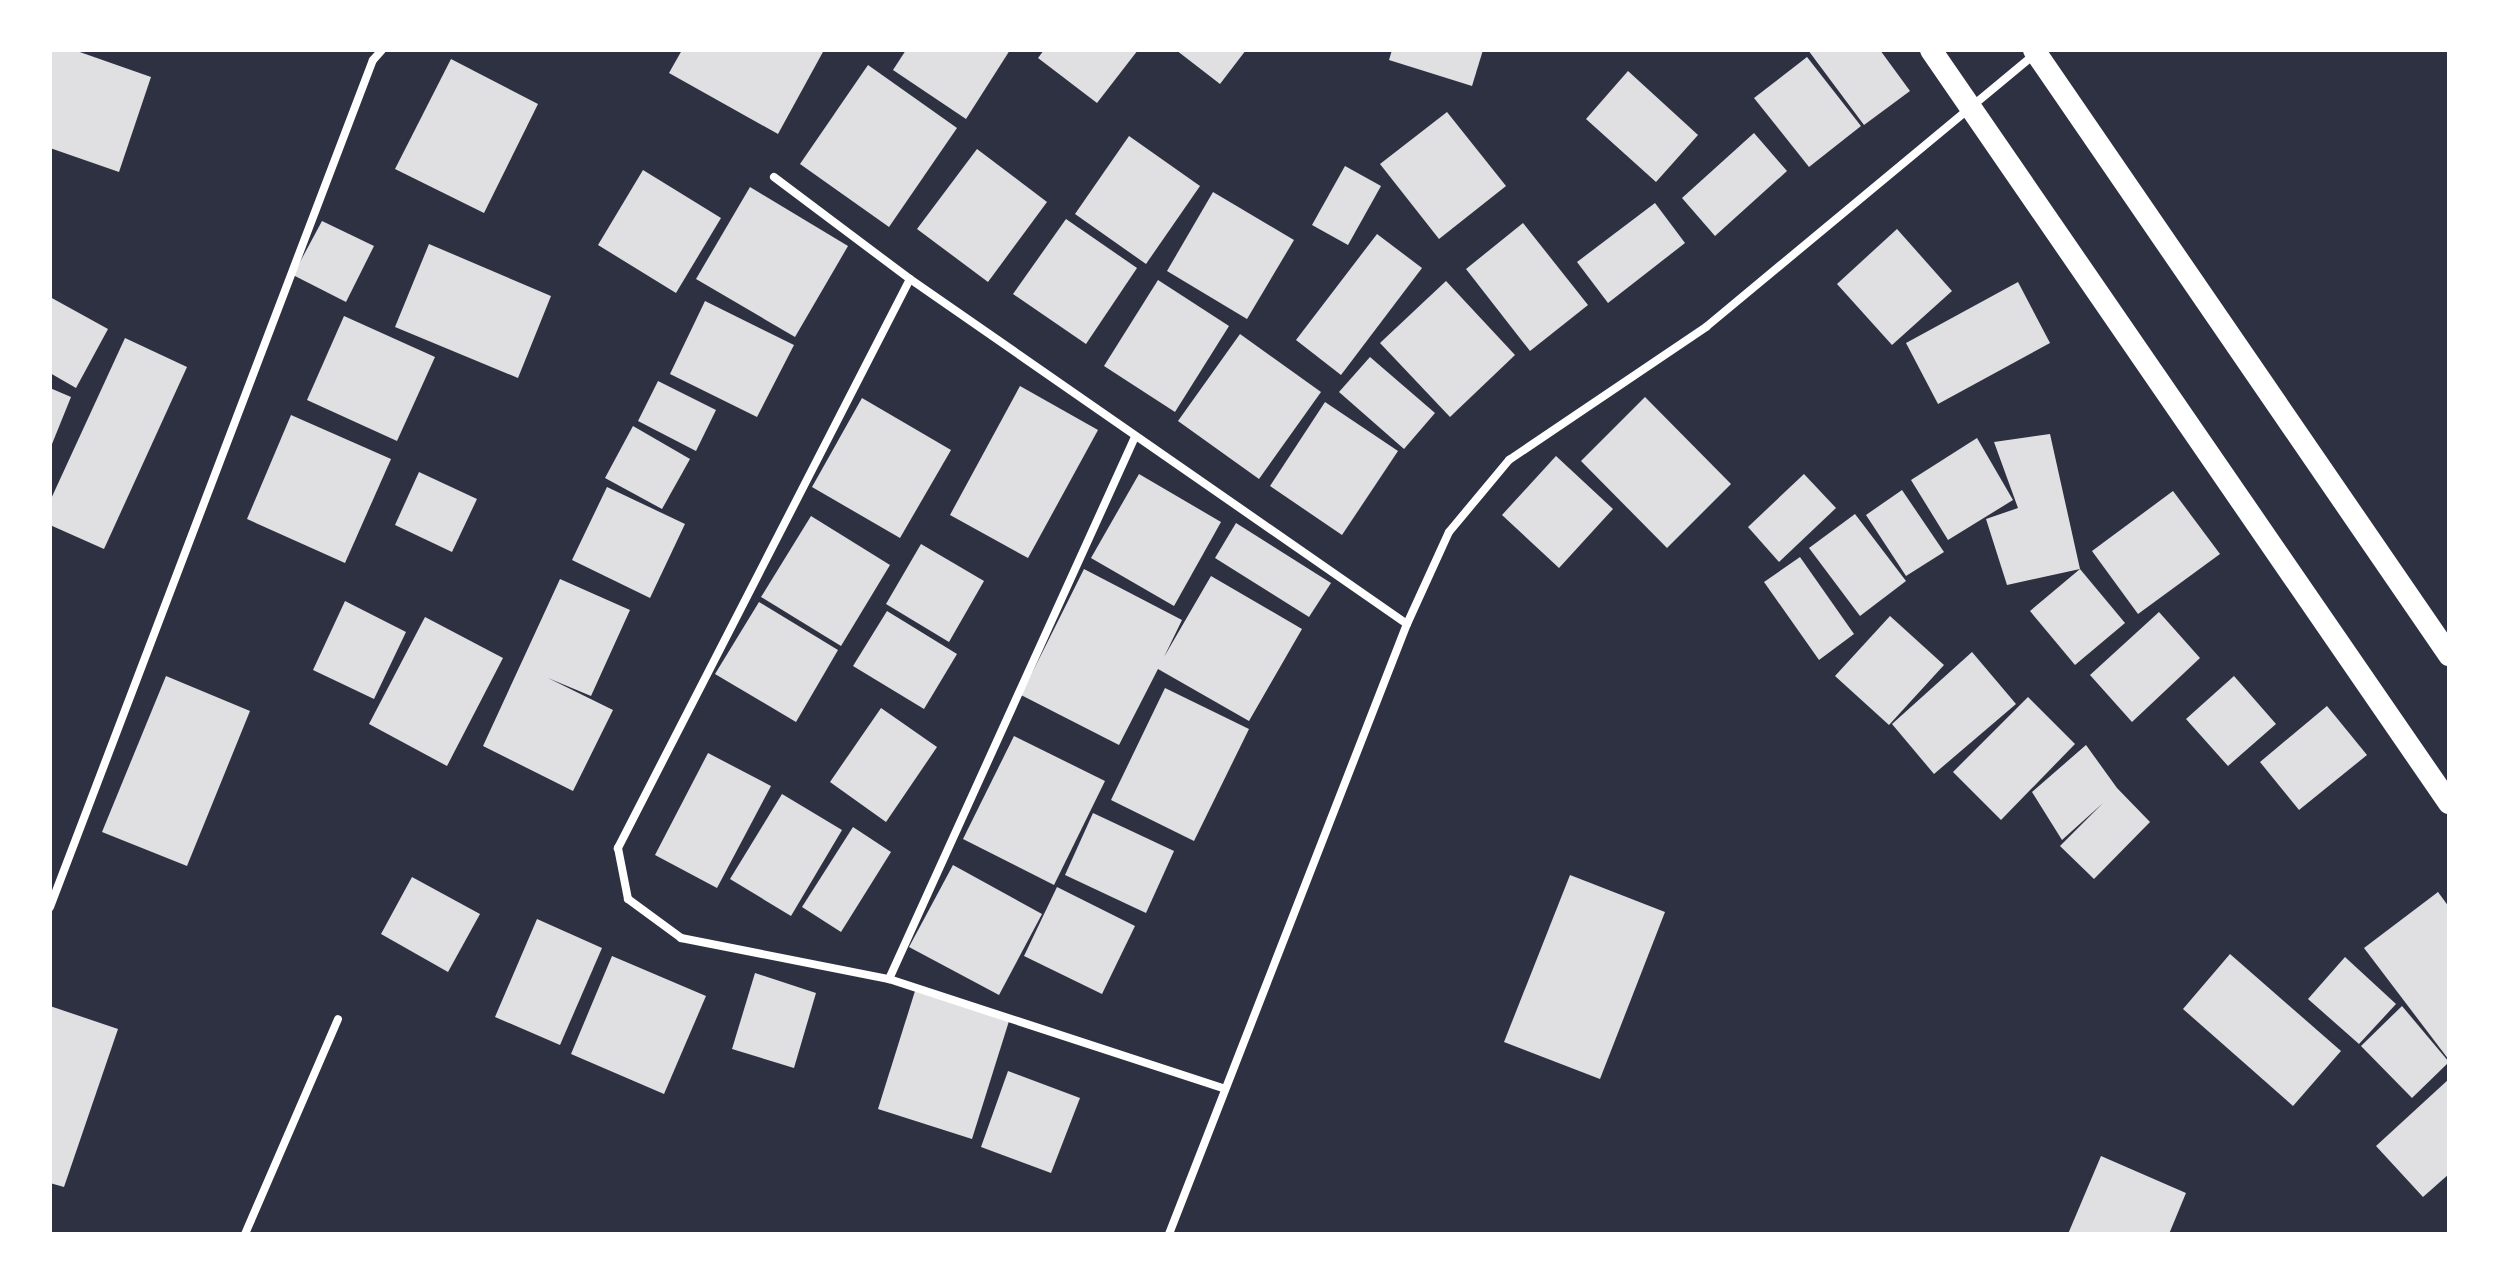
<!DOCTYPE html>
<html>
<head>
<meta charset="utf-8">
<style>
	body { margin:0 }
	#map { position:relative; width:2499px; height:1284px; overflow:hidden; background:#2d3142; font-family:Commissioner,sans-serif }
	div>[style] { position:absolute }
	.building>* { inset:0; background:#e0e0e3 }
	.minor>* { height:8px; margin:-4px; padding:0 4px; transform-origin:4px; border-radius:4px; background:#fff }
	.trunk>* { height:22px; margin:-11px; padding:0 11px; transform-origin:11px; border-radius:11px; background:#fff }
	span { translate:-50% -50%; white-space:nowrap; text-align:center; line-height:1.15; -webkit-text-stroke:6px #fff; paint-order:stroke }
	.frame { position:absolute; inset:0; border:52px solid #fff; pointer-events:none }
</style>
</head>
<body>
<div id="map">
	<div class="building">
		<div style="clip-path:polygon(50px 50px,74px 50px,151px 77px,119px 172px,50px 148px)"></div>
		<div style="clip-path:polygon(682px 50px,824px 50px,778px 134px,669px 73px)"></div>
		<div style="clip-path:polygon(906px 50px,1010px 50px,966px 119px,893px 70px)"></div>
		<div style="clip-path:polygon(1044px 50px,1138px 50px,1097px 103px,1038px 58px)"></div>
		<div style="clip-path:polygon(1176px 50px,1246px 50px,1220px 84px)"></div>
		<div style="clip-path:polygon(1392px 50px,1483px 50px,1472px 86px,1389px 60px)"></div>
		<div style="clip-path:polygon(1808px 50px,1880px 50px,1910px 91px,1864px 125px)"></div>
		<div style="clip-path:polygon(1807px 57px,1861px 126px,1809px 167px,1754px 98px)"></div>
		<div style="clip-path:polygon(451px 59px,538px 104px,484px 213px,395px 169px)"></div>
		<div style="clip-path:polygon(868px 65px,957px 128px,889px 227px,800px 164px)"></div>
		<div style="clip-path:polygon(1628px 71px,1698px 135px,1656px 182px,1586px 119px)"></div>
		<div style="clip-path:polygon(1447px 112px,1506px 186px,1439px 239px,1380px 164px)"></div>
		<div style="clip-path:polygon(1754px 133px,1787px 171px,1715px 236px,1682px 198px)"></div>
		<div style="clip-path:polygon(1129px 136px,1200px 186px,1146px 264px,1075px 214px)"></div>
		<div style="clip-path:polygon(977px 149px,1047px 202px,988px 282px,917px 229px)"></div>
		<div style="clip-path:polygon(1345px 166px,1381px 186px,1348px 245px,1312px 225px)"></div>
		<div style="clip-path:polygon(643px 170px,721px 218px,676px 293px,598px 245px)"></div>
		<div style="clip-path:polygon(750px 187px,848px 246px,795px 337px,696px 279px)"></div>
		<div style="clip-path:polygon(1213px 192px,1294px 240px,1247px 319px,1167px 271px)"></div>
		<div style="clip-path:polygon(1655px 203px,1685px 243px,1608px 303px,1577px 262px)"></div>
		<div style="clip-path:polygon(1066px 219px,1137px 268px,1086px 344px,1013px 294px)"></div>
		<div style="clip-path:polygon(322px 221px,374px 246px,346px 302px,293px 275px)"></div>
		<div style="clip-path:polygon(1523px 223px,1588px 305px,1530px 351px,1466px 269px)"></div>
		<div style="clip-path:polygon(1897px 229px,1952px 291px,1892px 345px,1837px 284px)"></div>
		<div style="clip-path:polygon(1377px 234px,1422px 268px,1341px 375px,1296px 340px)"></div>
		<div style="clip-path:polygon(429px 244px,551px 296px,518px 378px,395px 327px)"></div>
		<div style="clip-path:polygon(1158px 280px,1229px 326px,1175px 412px,1104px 366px)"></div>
		<div style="clip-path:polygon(1446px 281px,1515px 355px,1450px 417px,1380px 343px)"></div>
		<div style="clip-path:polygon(2018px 282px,2050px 343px,1938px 404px,1906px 343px)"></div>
		<div style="clip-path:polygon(50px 297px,108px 329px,76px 388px,50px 373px)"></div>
		<div style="clip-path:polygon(705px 301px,794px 345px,757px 417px,670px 374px)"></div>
		<div style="clip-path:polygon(344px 316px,435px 357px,397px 441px,307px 400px)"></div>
		<div style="clip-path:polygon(1240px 334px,1321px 392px,1259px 479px,1178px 421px)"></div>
		<div style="clip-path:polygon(125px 338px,187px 367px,104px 549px,50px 525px,50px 501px)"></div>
		<div style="clip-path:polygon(1370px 357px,1435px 413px,1404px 449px,1339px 392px)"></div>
		<div style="clip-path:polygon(658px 381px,716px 410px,696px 451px,638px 421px)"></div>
		<div style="clip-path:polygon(1020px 386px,1098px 430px,1028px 558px,950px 515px)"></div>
		<div style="clip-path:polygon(50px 388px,71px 397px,50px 449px)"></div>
		<div style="clip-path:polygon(1645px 397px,1731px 484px,1667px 548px,1581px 461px)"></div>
		<div style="clip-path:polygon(862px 398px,951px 450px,900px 538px,812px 487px)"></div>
		<div style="clip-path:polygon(1325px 402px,1398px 451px,1342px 535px,1270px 486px)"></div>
		<div style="clip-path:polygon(291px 415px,391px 459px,345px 563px,247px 519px)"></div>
		<div style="clip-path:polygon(633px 426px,690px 459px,662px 509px,605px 478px)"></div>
		<div style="clip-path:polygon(2050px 434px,2080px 569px,2007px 585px,1986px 519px,2018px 508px,1994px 442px)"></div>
		<div style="clip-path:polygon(1977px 438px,2013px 500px,1948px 540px,1911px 480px)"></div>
		<div style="clip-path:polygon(1556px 456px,1613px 509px,1559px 568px,1502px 515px)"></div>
		<div style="clip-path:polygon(419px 472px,477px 499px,452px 552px,395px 525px)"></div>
		<div style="clip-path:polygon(1139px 474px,1221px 522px,1174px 606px,1091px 558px)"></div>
		<div style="clip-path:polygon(1804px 474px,1836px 508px,1779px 562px,1748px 527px)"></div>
		<div style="clip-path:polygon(607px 487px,685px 524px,650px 598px,572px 560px)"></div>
		<div style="clip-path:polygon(1902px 490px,1944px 552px,1906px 576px,1866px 515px)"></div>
		<div style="clip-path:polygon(2173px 491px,2220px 554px,2138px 614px,2092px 551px)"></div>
		<div style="clip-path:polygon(1855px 514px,1906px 581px,1860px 616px,1809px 548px)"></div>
		<div style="clip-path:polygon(811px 516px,890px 565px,841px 646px,761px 597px)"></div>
		<div style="clip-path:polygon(1236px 523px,1331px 583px,1309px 617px,1215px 558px)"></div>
		<div style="clip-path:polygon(921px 544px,984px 581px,949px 642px,886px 604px)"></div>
		<div style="clip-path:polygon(1800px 557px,1854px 634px,1819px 660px,1764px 582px)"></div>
		<div style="clip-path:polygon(1084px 569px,1182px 620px,1164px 657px,1211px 576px,1302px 629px,1249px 721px,1158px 669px,1119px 745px,1021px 695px)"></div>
		<div style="clip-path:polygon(2080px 569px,2125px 623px,2075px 665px,2030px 611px)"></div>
		<div style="clip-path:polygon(560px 579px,630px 610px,591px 696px,548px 678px,613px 710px,573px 791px,483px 746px)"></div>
		<div style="clip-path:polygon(345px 601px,406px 632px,374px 699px,313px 670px)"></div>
		<div style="clip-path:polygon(759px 602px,838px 650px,796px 722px,715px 674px)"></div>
		<div style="clip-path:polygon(887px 611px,957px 654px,924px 709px,853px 666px)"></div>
		<div style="clip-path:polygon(2159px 612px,2200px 658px,2132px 722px,2090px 675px)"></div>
		<div style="clip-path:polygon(1890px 616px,1944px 665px,1889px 725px,1835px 676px)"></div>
		<div style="clip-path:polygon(425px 617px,503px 658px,447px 766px,369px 724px)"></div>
		<div style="clip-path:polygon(1972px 652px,2016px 704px,1934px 774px,1892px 724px)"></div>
		<div style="clip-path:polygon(166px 676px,250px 711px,187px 866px,102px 832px)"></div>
		<div style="clip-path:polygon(2234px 676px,2276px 724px,2228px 766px,2186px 719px)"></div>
		<div style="clip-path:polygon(1165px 688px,1249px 729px,1194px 841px,1111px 800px)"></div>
		<div style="clip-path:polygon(2028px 697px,2075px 744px,2001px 820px,1953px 772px)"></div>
		<div style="clip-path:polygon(2327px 706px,2367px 755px,2299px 810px,2260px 762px)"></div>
		<div style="clip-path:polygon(881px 708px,937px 747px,886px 822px,830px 782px)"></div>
		<div style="clip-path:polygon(1014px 736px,1105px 781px,1054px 885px,963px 839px)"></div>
		<div style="clip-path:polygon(2086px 745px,2117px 788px,2150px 822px,2094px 879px,2060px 846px,2103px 803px,2062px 840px,2032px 792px)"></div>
		<div style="clip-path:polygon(708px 753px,771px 786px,717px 888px,655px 855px)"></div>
		<div style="clip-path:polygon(782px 794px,842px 830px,791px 916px,730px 879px)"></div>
		<div style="clip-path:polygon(1093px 813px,1174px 851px,1146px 913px,1065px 875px)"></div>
		<div style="clip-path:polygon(853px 827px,891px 852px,841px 932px,802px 907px)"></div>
		<div style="clip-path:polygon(953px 865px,1042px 914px,999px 995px,909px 947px)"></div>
		<div style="clip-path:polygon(1570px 875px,1665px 912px,1600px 1079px,1504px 1042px)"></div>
		<div style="clip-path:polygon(412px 877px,480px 914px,448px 972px,381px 934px)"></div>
		<div style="clip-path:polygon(1057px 887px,1135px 926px,1102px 994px,1024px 956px)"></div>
		<div style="clip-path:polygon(2438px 892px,2449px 907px,2449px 1060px,2364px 948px)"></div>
		<div style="clip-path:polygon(537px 919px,602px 948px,560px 1045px,495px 1017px)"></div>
		<div style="clip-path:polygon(2230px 954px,2341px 1051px,2293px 1106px,2183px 1009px)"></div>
		<div style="clip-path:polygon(612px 956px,706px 996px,664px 1094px,571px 1054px)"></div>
		<div style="clip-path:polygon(2345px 957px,2396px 1004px,2359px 1044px,2308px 999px)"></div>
		<div style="clip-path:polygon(755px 973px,816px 993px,794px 1068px,732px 1049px)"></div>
		<div style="clip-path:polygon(915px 991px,1009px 1021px,972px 1139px,878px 1109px)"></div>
		<div style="clip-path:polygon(50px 1006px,118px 1029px,64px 1187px,50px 1183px)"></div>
		<div style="clip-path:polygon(2402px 1006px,2449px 1062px,2412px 1098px,2361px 1046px)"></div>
		<div style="clip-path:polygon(1008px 1071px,1080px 1098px,1051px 1173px,981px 1147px)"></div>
		<div style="clip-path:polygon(2449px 1079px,2449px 1174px,2423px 1197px,2376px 1146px)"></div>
		<div style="clip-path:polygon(2101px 1156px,2186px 1193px,2169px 1234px,2068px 1234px)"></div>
	</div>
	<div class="minor">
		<div style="left:774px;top:177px;width:170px;rotate:36.9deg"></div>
		<div style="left:910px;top:279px;width:605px;rotate:34.77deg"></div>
		<div style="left:910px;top:279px;width:640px;rotate:117.17deg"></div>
		<div style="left:618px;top:848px;width:52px;rotate:78.9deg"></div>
		<div style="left:628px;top:899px;width:66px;rotate:36.3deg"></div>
		<div style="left:681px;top:938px;width:212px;rotate:11.2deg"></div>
		<div style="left:889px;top:979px;width:351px;rotate:18.1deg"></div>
		<div style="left:50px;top:907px;width:906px;rotate:-69.13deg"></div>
		<div style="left:373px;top:60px;width:13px;rotate:-48deg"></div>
		<div style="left:889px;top:979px;width:595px;rotate:-65.59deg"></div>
		<div style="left:245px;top:1234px;width:234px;rotate:-66.6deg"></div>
		<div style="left:1169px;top:1234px;width:655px;rotate:-68.69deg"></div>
		<div style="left:1407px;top:624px;width:101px;rotate:-65.5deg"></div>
		<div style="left:1449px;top:532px;width:94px;rotate:-50.2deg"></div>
		<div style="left:1509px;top:460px;width:238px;rotate:-34deg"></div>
		<div style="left:1706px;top:327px;width:428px;rotate:-39.7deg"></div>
	</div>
	<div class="trunk">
		<div style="left:1931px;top:50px;width:914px;rotate:55.48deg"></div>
		<div style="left:2034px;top:50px;width:734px;rotate:55.55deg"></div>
	</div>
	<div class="frame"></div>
</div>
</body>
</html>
